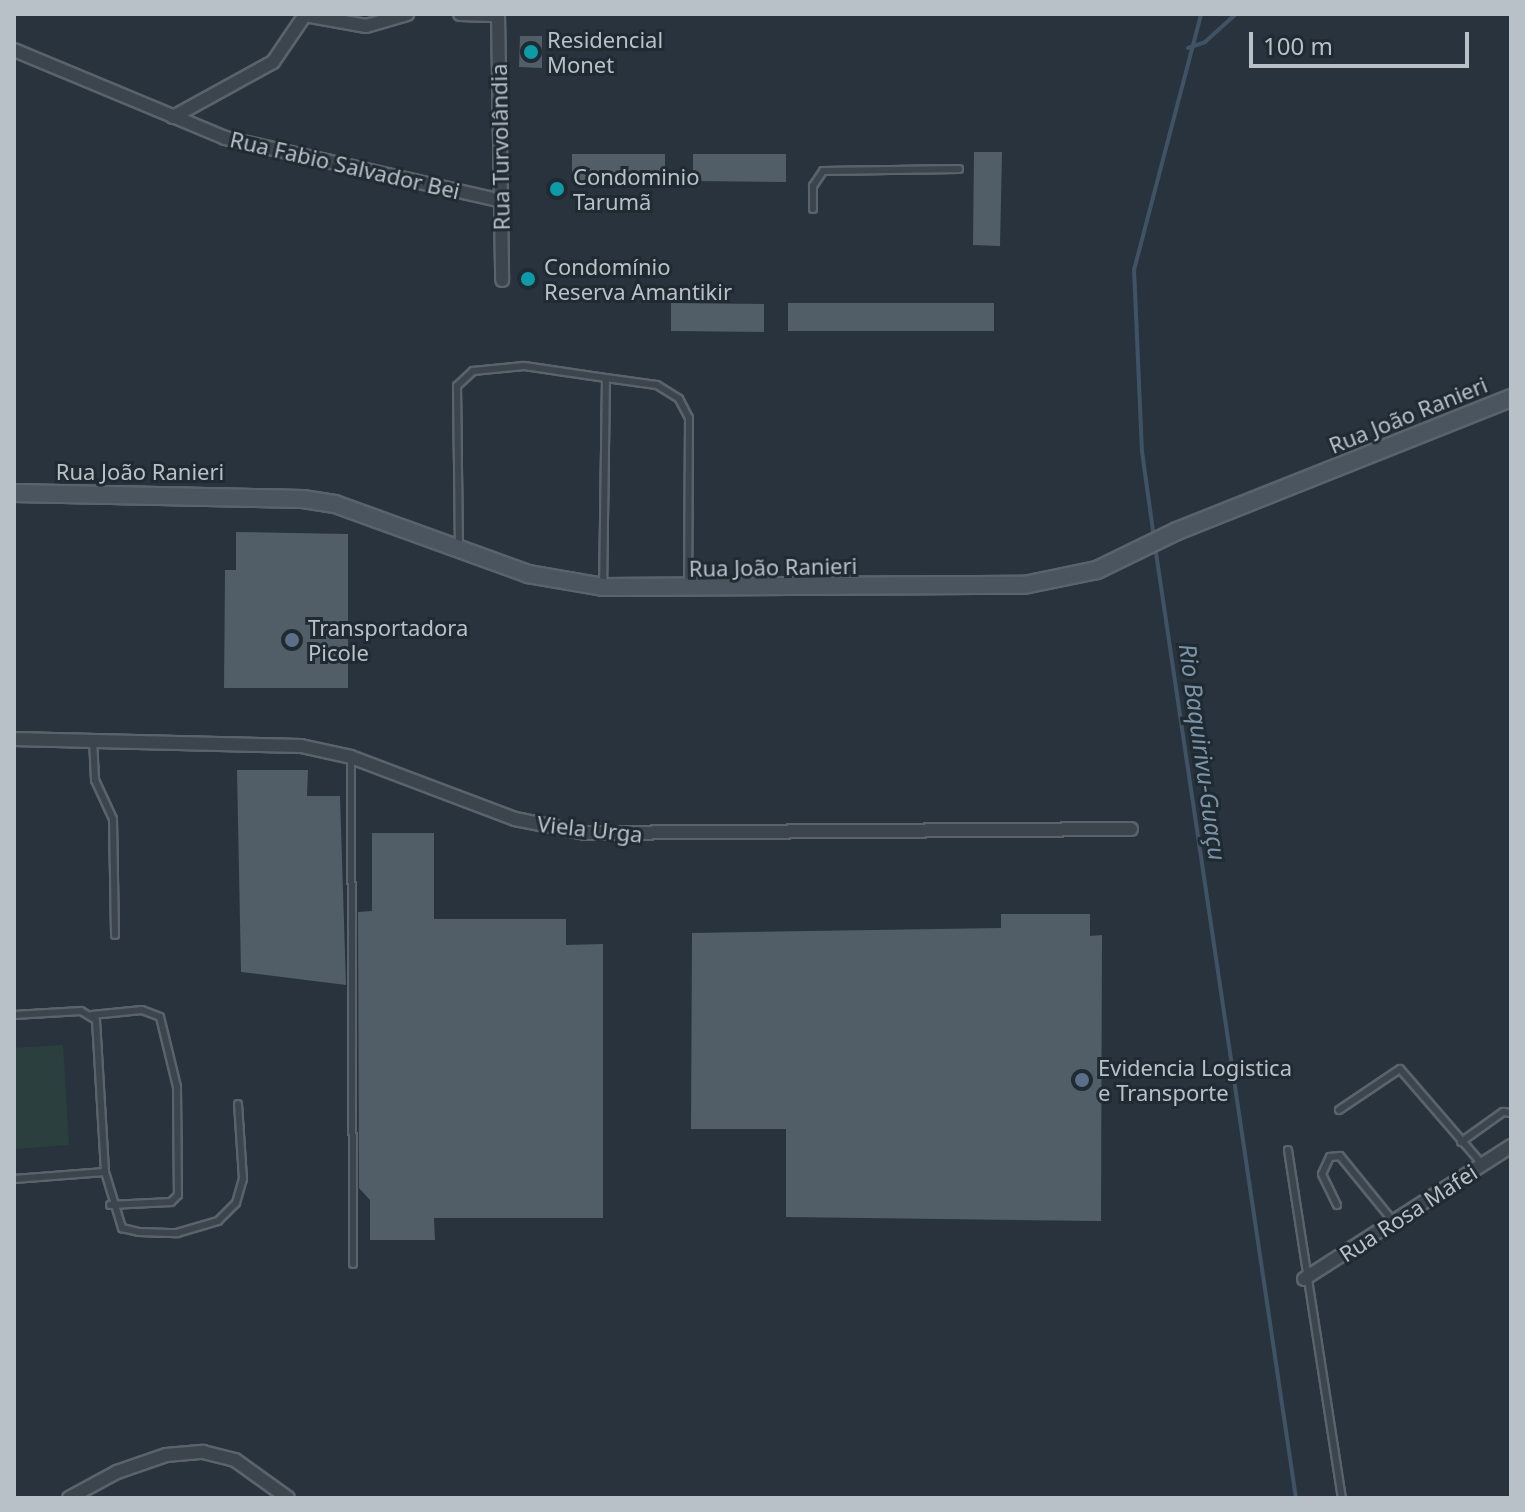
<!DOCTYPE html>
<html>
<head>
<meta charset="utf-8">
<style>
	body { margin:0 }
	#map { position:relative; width:1525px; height:1512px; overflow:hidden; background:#28333d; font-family:"Noto Sans",sans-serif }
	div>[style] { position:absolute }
	.green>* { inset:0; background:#2b403e }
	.stream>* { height:4px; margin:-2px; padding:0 2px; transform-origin:2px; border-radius:2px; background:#405364 }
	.building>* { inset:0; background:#515e67 }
	.roads { filter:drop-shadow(2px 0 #59636b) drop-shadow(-2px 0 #59636b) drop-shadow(0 2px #59636b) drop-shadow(0 -2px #59636b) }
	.lane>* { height:6px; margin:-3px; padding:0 3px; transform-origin:3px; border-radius:3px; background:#3c454d }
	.street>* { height:12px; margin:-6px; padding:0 6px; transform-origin:6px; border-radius:6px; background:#3c454d }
	.secondary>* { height:16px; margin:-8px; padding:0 8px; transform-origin:8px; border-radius:8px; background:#4a555f }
	.dots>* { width:22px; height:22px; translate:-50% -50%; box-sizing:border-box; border:4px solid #202a32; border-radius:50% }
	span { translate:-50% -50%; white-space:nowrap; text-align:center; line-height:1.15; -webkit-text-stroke:6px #202a32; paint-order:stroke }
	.poi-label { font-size:22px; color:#b8c0c8 }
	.left { translate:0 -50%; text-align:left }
	.street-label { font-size:22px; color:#b8c0c8 }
	.water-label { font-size:24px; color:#7c94a8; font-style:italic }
	.frame { position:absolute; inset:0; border:16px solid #b8c0c8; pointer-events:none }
	.scale { position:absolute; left:1249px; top:32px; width:220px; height:36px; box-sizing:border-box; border:4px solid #b8c0c8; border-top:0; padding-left:10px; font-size:24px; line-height:28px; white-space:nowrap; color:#b8c0c8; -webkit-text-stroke:6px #202a32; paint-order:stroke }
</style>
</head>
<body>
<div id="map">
	<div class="green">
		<div style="clip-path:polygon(63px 1045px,69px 1145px,14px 1149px,14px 1048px)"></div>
	</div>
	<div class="stream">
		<div style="left:1261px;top:14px;width:13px"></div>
		<div style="left:1188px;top:48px;width:18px;rotate:-19deg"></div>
		<div style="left:1205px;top:42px;width:42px;rotate:-42.1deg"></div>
		<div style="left:1154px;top:538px;width:87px;rotate:-97.9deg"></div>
		<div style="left:1142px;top:452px;width:182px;rotate:-92.5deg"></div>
		<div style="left:1134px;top:270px;width:265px;rotate:-75.3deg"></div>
		<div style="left:1155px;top:546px;width:962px;rotate:81.58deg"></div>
	</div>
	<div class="building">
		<div style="clip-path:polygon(520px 36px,542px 36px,542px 68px,519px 67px)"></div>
		<div style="clip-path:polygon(974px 152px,1002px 152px,1000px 246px,973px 245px)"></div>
		<div style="clip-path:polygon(572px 154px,665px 154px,665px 182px,572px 182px)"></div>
		<div style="clip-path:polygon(693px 154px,786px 154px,786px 182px,693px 181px)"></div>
		<div style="clip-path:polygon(671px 303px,764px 304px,764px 332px,671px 331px)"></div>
		<div style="clip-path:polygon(788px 303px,994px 303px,994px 331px,788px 331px)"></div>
		<div style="clip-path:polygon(236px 532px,348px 534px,348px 688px,224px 688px,225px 570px,236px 570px)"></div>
		<div style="clip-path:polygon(237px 770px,308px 770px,307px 796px,340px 796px,346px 985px,241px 972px)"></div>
		<div style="clip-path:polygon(372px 833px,434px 833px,434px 919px,566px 919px,566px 945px,603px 944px,603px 1218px,434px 1218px,435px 1240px,370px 1240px,370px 1200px,359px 1188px,358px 912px,372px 911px)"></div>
		<div style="clip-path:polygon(1001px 914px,1090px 914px,1090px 936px,1102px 935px,1101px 1221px,786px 1217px,786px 1129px,691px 1129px,692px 933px,1001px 928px)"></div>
	</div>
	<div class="roads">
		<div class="lane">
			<div style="left:813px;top:209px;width:23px;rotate:-90deg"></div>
			<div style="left:813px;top:186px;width:18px;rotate:-56deg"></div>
			<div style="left:823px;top:171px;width:136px;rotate:-0.8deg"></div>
			<div style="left:606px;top:378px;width:51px;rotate:7.8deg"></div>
			<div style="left:657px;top:385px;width:26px;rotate:32deg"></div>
			<div style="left:679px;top:399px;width:21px;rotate:62deg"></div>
			<div style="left:689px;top:418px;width:165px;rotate:90.3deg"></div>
			<div style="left:459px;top:549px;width:163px;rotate:-90.7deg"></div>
			<div style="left:457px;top:386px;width:22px;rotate:-43deg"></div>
			<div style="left:473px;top:371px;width:51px;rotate:-5.6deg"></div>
			<div style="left:524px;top:366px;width:83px;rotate:8.3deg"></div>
			<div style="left:606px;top:378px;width:206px;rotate:90.8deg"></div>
			<div style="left:93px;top:739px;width:41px;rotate:87.2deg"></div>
			<div style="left:95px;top:780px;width:43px;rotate:65.2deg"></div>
			<div style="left:113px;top:819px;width:116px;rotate:89deg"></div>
			<div style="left:351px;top:757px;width:507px;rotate:89.77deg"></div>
			<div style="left:14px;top:1015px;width:67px;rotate:-3.4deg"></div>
			<div style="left:81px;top:1011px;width:17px;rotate:31deg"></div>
			<div style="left:96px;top:1020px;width:152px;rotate:86.6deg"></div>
			<div style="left:92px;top:1015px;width:50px;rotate:-5.7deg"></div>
			<div style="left:142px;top:1010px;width:19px;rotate:21deg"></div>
			<div style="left:160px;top:1017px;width:72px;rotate:76.3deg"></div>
			<div style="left:177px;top:1087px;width:108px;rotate:89.5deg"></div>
			<div style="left:178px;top:1195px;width:10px;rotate:135deg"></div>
			<div style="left:171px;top:1202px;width:61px;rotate:177.2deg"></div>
			<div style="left:1339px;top:1110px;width:73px;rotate:-33.9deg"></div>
			<div style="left:1400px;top:1069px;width:127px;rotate:49.2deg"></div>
			<div style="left:1461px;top:1142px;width:52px;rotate:-35.5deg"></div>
			<div style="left:1503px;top:1112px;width:8px;rotate:7deg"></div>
			<div style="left:1288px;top:1150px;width:352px;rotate:81.2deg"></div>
			<div style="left:14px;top:1179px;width:91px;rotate:-4.4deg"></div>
			<div style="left:105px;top:1172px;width:59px;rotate:73.1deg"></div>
			<div style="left:122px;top:1228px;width:17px;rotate:13deg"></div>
			<div style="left:139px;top:1232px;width:38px;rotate:2deg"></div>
			<div style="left:177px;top:1233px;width:43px;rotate:-16.3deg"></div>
			<div style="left:218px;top:1221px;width:25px;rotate:-45deg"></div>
			<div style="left:236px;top:1203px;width:25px;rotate:-74deg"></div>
			<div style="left:243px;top:1179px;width:75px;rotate:-93.8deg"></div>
			<div style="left:1337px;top:1205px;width:34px;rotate:-116deg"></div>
			<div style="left:1322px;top:1174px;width:19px;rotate:-65deg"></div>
			<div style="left:1330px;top:1157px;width:10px;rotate:-6deg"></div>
			<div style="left:1340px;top:1156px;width:84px;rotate:50.8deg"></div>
		</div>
		<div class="street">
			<div style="left:460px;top:14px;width:38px;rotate:2deg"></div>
			<div style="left:498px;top:14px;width:266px;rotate:89.1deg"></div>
			<div style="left:14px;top:50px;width:229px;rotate:22.6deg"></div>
			<div style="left:225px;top:138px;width:284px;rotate:12.8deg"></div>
			<div style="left:173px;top:117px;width:114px;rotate:-28.8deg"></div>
			<div style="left:273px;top:62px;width:57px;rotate:-55.8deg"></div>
			<div style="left:305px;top:15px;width:62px;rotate:10.2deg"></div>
			<div style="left:366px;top:26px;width:43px;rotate:-16.3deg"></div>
			<div style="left:14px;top:739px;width:287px;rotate:1.4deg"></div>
			<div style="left:301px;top:746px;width:51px;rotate:12.4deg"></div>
			<div style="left:351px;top:757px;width:175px;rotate:20.7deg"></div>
			<div style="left:515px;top:819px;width:71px;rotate:11.3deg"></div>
			<div style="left:585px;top:833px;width:546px;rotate:-0.42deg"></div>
			<div style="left:1304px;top:1279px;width:246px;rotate:-32.7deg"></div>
			<div style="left:69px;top:1498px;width:55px;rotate:-28.4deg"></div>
			<div style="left:117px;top:1472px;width:52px;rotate:-19.1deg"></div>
			<div style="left:166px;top:1455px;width:37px;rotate:-5deg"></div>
			<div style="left:203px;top:1452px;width:33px;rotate:14deg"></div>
			<div style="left:235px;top:1460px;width:65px;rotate:35.6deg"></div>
		</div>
		<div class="secondary">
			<div style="left:14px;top:493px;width:289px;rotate:1.2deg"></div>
			<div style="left:303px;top:499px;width:32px;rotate:9deg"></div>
			<div style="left:335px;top:504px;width:205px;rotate:19.9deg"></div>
			<div style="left:528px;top:574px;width:76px;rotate:9.8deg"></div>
			<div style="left:603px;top:587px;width:421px;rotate:-0.3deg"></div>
			<div style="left:1024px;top:585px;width:75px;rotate:-11.6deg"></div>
			<div style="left:1097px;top:570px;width:89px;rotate:-26deg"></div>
			<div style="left:1177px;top:531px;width:360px;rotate:-21.7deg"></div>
		</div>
	</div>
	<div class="dots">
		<div style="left:531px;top:52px;background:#0f9aa8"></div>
		<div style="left:557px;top:189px;background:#0f9aa8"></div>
		<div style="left:528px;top:279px;background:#0f9aa8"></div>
		<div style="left:292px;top:640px;background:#5c6f8a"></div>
		<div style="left:1082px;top:1080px;background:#5c6f8a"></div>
	</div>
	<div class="poi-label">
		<span class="left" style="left:547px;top:52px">Residencial<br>Monet</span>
		<span class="left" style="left:573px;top:189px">Condominio<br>Tarumã</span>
		<span class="left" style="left:544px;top:279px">Condomínio<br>Reserva Amantikir</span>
		<span class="left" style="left:308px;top:640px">Transportadora<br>Picole</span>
		<span class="left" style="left:1098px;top:1080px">Evidencia Logistica<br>e Transporte</span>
	</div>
	<div class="street-label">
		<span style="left:500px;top:147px;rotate:-91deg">Rua Turvolândia</span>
		<span style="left:345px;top:165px;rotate:13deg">Rua Fabio Salvador Bei</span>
		<span style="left:1408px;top:415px;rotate:-22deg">Rua João Ranieri</span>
		<span style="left:140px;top:472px">Rua João Ranieri</span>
		<span style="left:773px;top:567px;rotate:-1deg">Rua João Ranieri</span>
		<span style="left:590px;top:829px;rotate:6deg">Viela Urga</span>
		<span style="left:1408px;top:1213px;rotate:-33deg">Rua Rosa Mafei</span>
	</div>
	<div class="water-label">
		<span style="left:1203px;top:752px;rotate:82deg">Rio Baquirivu-Guaçu</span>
	</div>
	<div class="frame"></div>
	<div class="scale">100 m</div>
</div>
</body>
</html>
